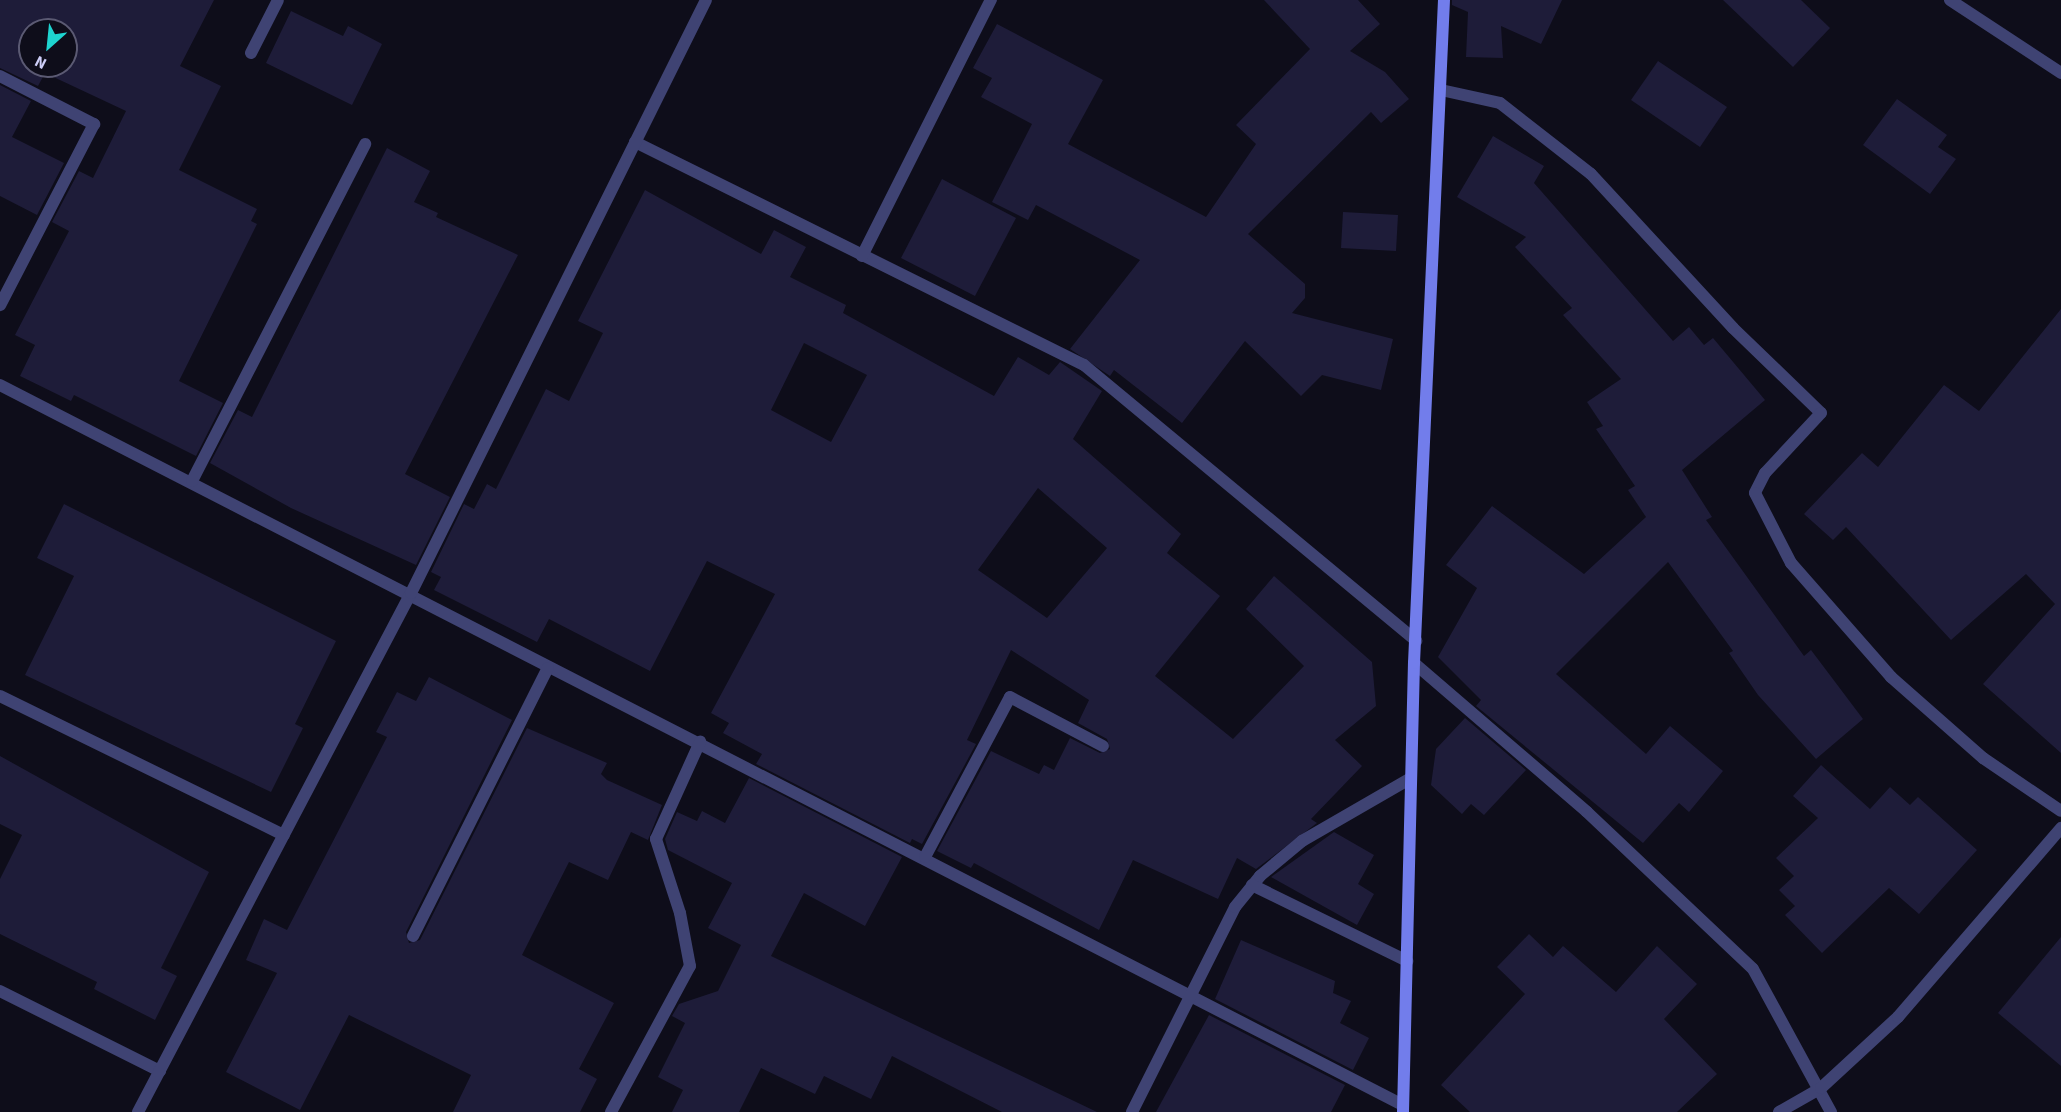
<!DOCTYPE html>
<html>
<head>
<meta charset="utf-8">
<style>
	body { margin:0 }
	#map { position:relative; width:2061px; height:1112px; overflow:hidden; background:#0e0d1a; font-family:"Source Sans 3",sans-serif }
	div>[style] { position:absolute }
	.building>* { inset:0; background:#1e1c39 }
	.street>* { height:12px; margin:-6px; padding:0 6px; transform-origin:6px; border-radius:6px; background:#3f4373 }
	.secondary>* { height:12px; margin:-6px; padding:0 6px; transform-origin:6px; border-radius:6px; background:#727deb }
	span { translate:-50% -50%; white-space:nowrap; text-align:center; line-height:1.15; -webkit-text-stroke:4.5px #0e0d1a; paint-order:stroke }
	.north { position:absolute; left:18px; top:18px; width:60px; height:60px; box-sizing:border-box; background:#0e0d1a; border:2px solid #5b5a73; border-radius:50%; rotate:207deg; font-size:16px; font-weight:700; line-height:24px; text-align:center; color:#cecef8 }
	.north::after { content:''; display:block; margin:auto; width:21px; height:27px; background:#1ed4d0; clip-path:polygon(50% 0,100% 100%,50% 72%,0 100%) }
</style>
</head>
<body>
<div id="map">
	<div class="building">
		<div style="clip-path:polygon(evenodd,0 0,214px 0,180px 66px,221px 86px,179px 170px,257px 209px,251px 221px,257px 224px,179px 381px,223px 403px,196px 456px,74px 395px,71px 401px,20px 376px,35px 345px,15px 335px,69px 231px,52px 222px,79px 171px,93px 178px,126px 111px,45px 73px,38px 86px,0 68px,0 0,30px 30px,66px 30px,66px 66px,30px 66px,30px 30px)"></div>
		<div style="clip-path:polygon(1264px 0,1358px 0,1380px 24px,1350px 51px,1385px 72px,1409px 99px,1381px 123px,1371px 112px,1248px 234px,1305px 284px,1305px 298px,1292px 313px,1393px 339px,1381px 390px,1322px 375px,1301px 396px,1245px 341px,1182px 423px,1114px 370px,1110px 376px,1070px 349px,1140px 260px,1036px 205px,1028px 220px,992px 202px,1032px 124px,981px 97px,992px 78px,973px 68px,997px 24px,1103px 80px,1068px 144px,1206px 217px,1256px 144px,1236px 125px,1310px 49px)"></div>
		<div style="clip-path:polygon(1452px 0,1562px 0,1541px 44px,1501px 26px,1503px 58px,1466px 57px,1468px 12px,1452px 5px)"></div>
		<div style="clip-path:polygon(1723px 0,1801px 0,1830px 28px,1793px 67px)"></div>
		<div style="clip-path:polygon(291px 11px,343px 36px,348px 26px,382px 44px,352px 105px,266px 63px)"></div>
		<div style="clip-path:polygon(1658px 61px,1727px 107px,1700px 147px,1631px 100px)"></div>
		<div style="clip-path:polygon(0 85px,31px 101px,12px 137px,64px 163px,37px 215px,0 196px)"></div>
		<div style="clip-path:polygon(1897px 99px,1947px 135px,1938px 147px,1956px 159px,1930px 194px,1863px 145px)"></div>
		<div style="clip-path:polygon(1493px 136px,1544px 166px,1534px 183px,1673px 341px,1689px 327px,1704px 345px,1713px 338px,1765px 400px,1682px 470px,1712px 517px,1706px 520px,1804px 656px,1811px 650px,1863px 719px,1816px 759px,1758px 695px,1729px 653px,1733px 651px,1668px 562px,1556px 674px,1646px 754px,1670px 726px,1723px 771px,1689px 812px,1679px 803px,1643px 843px,1476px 706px,1481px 700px,1438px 657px,1477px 588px,1446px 565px,1492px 506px,1584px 574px,1646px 517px,1628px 490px,1635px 486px,1596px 429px,1603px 426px,1587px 402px,1621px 379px,1563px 315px,1572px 308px,1515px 247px,1526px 237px,1457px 197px)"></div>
		<div style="clip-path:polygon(387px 148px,430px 171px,414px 202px,438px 213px,436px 217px,518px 255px,405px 474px,450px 497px,416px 565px,291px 508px,210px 463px,238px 410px,252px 417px)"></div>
		<div style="clip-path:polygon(942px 179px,1016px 218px,975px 296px,901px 258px)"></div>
		<div style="clip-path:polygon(evenodd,645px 190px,761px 254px,774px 230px,806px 247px,790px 277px,846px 305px,843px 313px,994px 396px,1018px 357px,1049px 375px,1060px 362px,1102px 391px,1073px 439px,1181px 534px,1167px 553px,1220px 596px,1155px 676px,1233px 739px,1304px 666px,1246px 609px,1274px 576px,1372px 662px,1376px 706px,1335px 740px,1362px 766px,1311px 819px,1317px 823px,1256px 869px,1237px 858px,1218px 899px,1133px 860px,1099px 930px,974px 863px,971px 868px,937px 851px,991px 751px,1039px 774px,1044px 765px,1054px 770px,1070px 738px,1100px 753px,1110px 749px,1107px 739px,1078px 723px,1089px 700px,1011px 650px,967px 740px,976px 744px,922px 844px,912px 839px,910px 843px,756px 764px,762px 754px,723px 733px,729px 723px,711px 713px,775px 594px,707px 561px,650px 671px,549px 619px,537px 642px,434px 590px,441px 577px,431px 572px,464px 504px,474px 509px,487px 484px,496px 489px,546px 389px,569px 401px,603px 333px,578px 321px,645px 190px,804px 343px,867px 375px,831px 442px,771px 410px,804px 343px,645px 190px,1038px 488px,1107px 548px,1047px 618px,978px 570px,1038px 488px)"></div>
		<div style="clip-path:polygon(1343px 212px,1398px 215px,1396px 251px,1341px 248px)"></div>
		<div style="clip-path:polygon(2061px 309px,2061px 753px,1983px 684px,2055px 604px,2026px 574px,1951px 640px,1846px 527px,1833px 540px,1804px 514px,1862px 453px,1878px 467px,1944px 385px,1979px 411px)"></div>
		<div style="clip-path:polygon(64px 504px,336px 641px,295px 724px,303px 728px,271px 792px,25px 675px,74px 576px,37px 558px)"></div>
		<div style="clip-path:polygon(429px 677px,512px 720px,406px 932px,409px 943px,420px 940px,527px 728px,607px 763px,601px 774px,607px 780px,662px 805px,648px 840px,631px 832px,608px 880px,569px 862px,522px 955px,614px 1003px,579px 1069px,597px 1079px,580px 1112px,453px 1112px,471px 1075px,349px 1015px,300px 1110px,226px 1072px,277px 973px,246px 960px,264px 919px,287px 930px,387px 737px,376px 732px,397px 692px,416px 701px)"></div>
		<div style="clip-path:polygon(1465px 718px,1526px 770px,1484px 815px,1471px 804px,1462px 814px,1431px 785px,1436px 749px)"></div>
		<div style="clip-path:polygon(0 756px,209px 872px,161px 968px,177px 976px,155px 1020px,94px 989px,97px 982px,0 934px,0 879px,22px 835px,0 824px)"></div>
		<div style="clip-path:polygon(1821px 765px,1870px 809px,1890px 787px,1910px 805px,1918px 797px,1977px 850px,1919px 914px,1889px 888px,1822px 953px,1785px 915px,1795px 906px,1779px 890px,1794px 876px,1776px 858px,1818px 818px,1793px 796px)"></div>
		<div style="clip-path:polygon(749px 778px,902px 857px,865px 926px,804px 893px,771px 956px,1097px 1112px,1002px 1112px,892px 1056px,871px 1099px,824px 1076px,815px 1094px,761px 1068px,739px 1112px,672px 1112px,683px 1090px,658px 1077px,685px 1023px,672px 1016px,679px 1004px,718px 991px,741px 945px,708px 928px,732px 883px,668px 850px,665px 839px,677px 812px,697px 821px,702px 811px,725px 823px)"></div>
		<div style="clip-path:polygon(1334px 832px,1374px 855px,1358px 884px,1374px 894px,1357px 925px,1271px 877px)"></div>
		<div style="clip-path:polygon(1529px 934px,1553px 957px,1563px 946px,1616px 992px,1657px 946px,1697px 984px,1664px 1019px,1717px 1074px,1677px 1112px,1470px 1112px,1441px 1085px,1525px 994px,1497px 967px)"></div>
		<div style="clip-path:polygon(2061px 937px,2061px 1066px,1998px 1013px)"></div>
		<div style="clip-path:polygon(1241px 940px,1335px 981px,1333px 993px,1351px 1001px,1340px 1023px,1369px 1038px,1353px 1070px,1215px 999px)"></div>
		<div style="clip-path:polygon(1209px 1015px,1345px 1085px,1331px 1112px,1156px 1112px)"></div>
	</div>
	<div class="street">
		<div style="left:1950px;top:0;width:133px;rotate:33.3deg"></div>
		<div style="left:251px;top:53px;width:59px;rotate:-63deg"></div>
		<div style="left:0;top:76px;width:106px;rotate:27.1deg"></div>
		<div style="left:94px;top:124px;width:204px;rotate:117.4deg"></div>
		<div style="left:1441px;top:90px;width:60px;rotate:12.4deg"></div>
		<div style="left:1500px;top:103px;width:115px;rotate:38deg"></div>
		<div style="left:1591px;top:174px;width:209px;rotate:47.3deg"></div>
		<div style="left:1733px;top:328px;width:122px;rotate:44deg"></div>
		<div style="left:1821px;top:413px;width:82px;rotate:133deg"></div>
		<div style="left:1765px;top:473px;width:22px;rotate:117deg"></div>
		<div style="left:1755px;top:493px;width:79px;rotate:62.8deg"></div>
		<div style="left:1791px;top:563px;width:152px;rotate:48.7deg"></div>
		<div style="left:1891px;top:677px;width:123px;rotate:41.4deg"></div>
		<div style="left:1983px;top:758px;width:94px;rotate:34.2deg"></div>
		<div style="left:635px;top:142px;width:501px;rotate:26.41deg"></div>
		<div style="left:1084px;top:365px;width:432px;rotate:39.7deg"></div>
		<div style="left:862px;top:256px;width:287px;rotate:-63.3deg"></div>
		<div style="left:0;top:385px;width:1577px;rotate:27.17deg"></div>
		<div style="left:192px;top:481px;width:379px;rotate:-62.8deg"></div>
		<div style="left:1414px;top:663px;width:228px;rotate:40.7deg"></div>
		<div style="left:1587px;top:812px;width:228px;rotate:43.4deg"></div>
		<div style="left:1753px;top:969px;width:163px;rotate:61.4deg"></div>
		<div style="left:0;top:696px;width:316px;rotate:26.1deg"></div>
		<div style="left:925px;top:857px;width:181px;rotate:-62deg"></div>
		<div style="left:1010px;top:697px;width:105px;rotate:27.8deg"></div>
		<div style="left:1252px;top:885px;width:173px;rotate:26.1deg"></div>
		<div style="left:413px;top:936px;width:300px;rotate:-63.3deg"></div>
		<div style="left:0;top:991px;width:179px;rotate:26.6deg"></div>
		<div style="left:138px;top:1112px;width:586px;rotate:-62.26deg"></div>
		<div style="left:411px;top:593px;width:662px;rotate:-63.55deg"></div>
		<div style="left:611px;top:1112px;width:166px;rotate:-61.6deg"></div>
		<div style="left:690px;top:966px;width:54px;rotate:-100.7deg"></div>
		<div style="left:680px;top:913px;width:78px;rotate:-108deg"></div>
		<div style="left:656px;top:839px;width:107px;rotate:-65.6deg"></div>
		<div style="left:1132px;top:1112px;width:229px;rotate:-63.3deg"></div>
		<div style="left:1235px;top:907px;width:40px;rotate:-51deg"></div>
		<div style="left:1260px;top:876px;width:55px;rotate:-39.8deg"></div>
		<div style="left:1302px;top:841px;width:126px;rotate:-30deg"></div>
		<div style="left:1779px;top:1112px;width:48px;rotate:-29.7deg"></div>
		<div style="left:1821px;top:1088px;width:105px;rotate:-42.7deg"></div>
		<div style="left:1898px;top:1017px;width:250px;rotate:-49.2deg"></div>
	</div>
	<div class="secondary">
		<div style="left:1403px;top:1112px;width:449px;rotate:-88.6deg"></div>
		<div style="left:1414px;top:663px;width:664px;rotate:-87.41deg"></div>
	</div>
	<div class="north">N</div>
</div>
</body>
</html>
